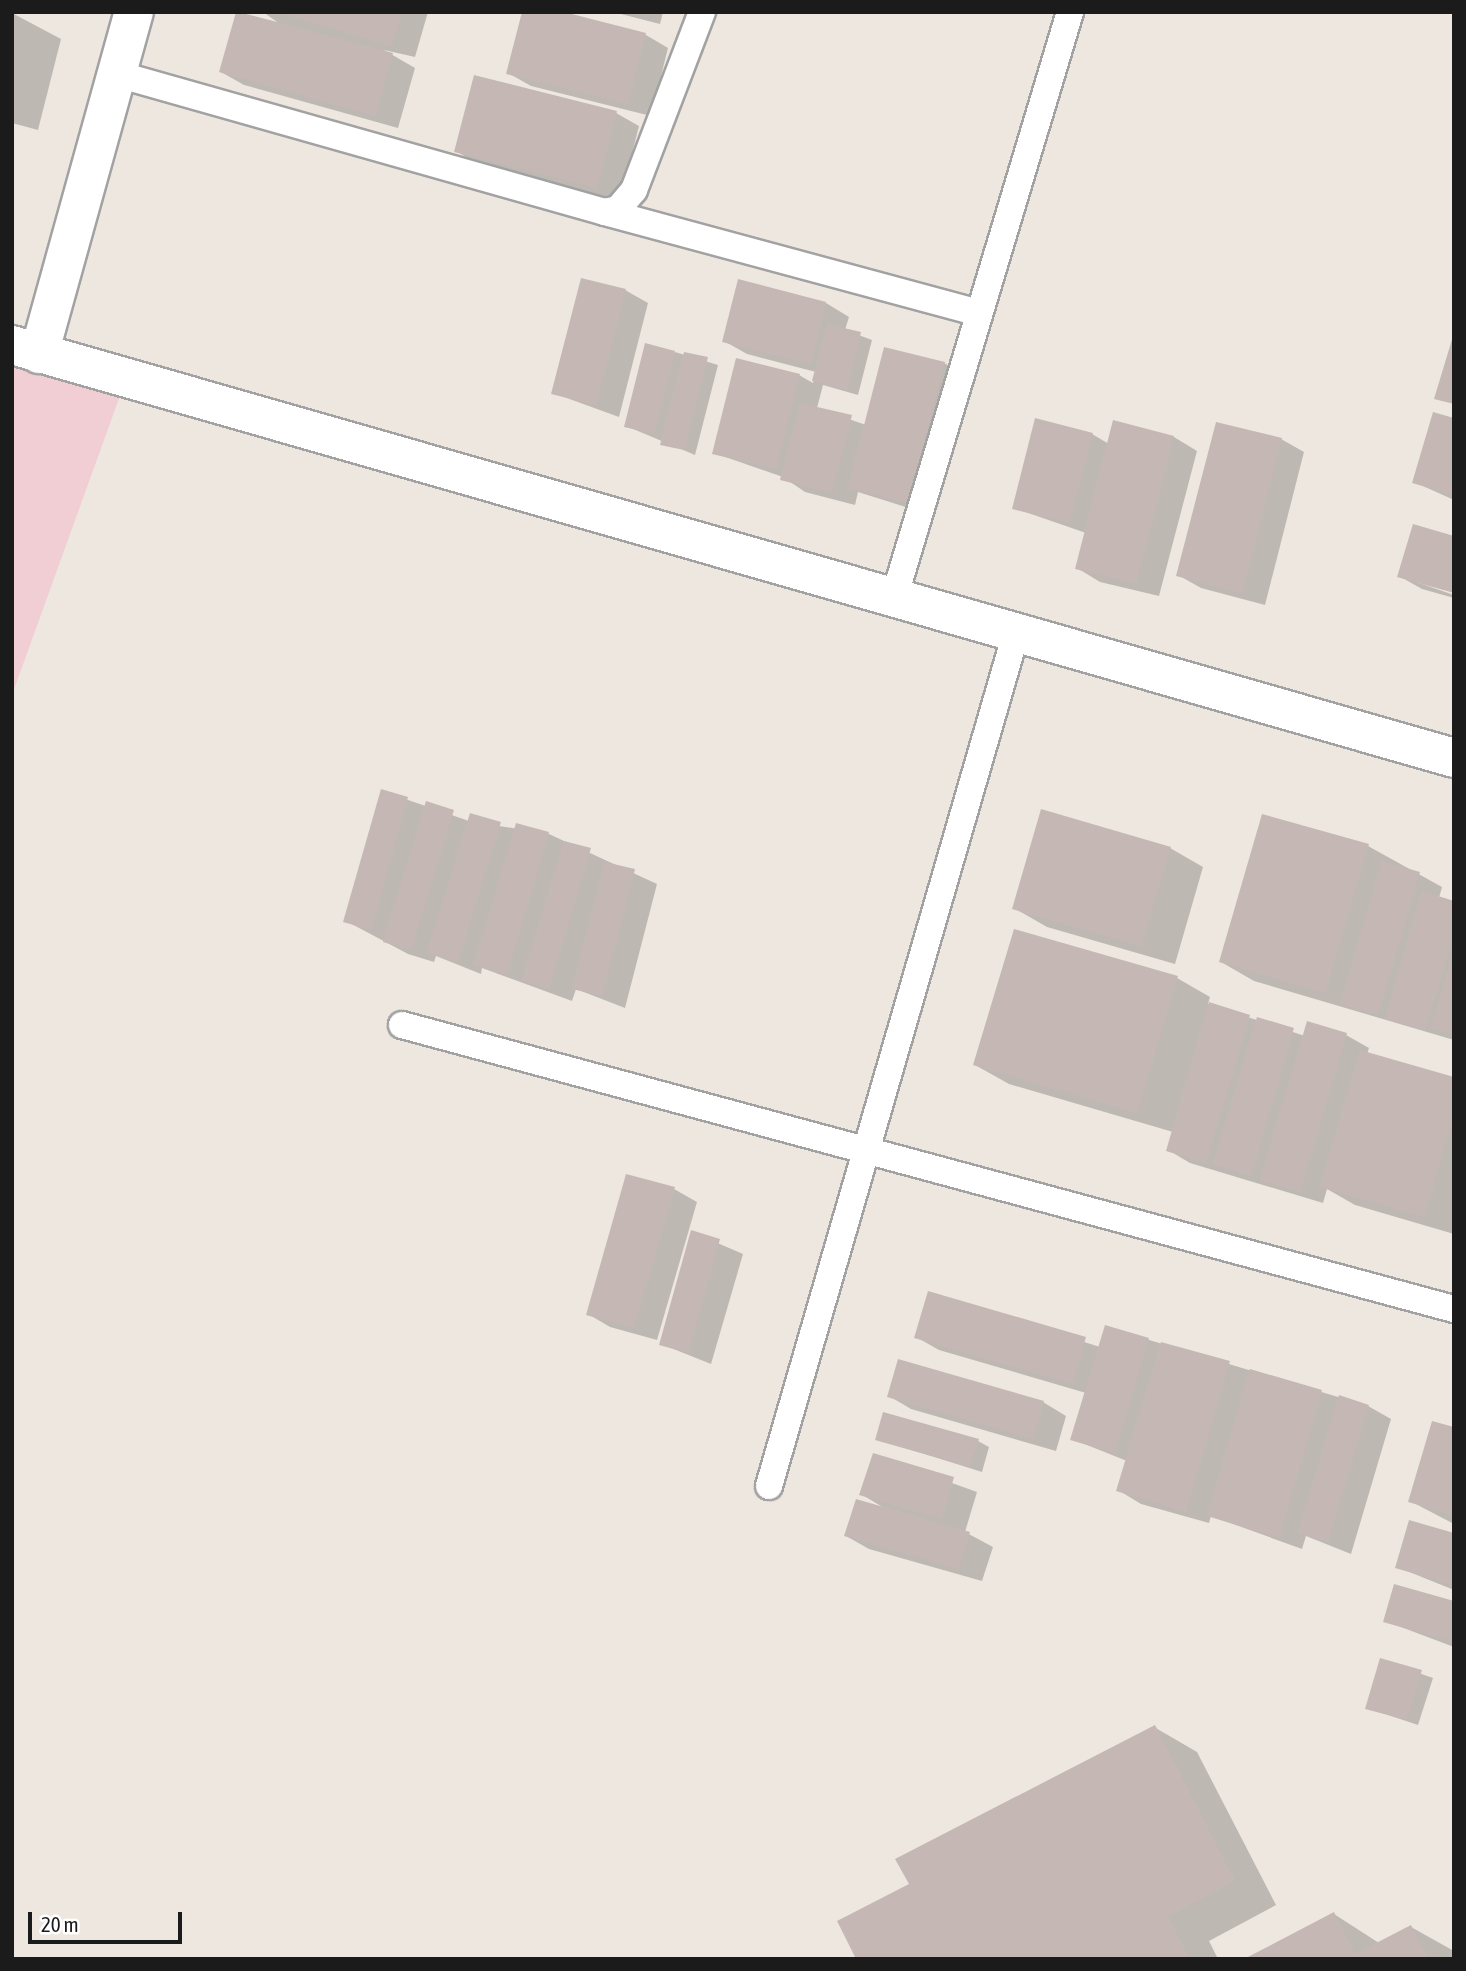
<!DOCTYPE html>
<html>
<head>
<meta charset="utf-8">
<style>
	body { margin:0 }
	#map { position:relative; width:1466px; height:1971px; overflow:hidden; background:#eee7e0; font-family:"Asap Condensed",sans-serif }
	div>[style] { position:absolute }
	.commercial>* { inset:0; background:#f0ced3 }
	.shadow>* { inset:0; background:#0003 }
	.building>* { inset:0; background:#c5b8b4 }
	.roads { filter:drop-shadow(2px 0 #a2a2a2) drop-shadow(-2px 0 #a2a2a2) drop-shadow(0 2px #a2a2a2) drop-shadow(0 -2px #a2a2a2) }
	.service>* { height:26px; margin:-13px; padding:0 13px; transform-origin:13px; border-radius:13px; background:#fff }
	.minor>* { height:38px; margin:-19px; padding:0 19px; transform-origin:19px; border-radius:19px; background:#fff }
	span { translate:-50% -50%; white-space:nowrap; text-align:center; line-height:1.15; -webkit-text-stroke:7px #fff; paint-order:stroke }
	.frame { position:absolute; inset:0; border:14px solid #1b1b1b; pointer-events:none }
	.scale { position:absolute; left:28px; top:1912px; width:154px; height:32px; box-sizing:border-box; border:4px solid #1b1b1b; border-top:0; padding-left:9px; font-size:21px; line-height:24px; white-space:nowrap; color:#1b1b1b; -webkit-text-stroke:5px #fff; paint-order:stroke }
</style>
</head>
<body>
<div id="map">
	<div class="commercial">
		<div style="clip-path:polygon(12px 358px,121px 393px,12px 695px)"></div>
	</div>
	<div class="shadow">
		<div style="clip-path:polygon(238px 12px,277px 22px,263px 12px,428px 12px,415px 57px,384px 50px,415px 68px,398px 128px,244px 85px,221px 72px)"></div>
		<div style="clip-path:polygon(557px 12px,646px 35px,668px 48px,651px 116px,531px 86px,508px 73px)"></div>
		<div style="clip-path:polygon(613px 12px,663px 12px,660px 24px)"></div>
		<div style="clip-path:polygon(12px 13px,61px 39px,38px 130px,12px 123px)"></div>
		<div style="clip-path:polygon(616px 113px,639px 126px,620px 200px,479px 165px,456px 151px)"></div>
		<div style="clip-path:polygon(739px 282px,826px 303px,849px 317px,845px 330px,872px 340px,858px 395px,823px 385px,817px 408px,866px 425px,944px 363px,967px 376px,931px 515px,858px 492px,855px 505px,805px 492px,783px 477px,714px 453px,799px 375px,813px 383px,816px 372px,747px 354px,724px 341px)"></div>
		<div style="clip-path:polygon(625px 290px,648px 303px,619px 417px,553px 393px)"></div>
		<div style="clip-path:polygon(675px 352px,718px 365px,695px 455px,626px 426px)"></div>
		<div style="clip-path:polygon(1454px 419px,1454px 500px,1414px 482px)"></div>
		<div style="clip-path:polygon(1115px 422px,1174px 437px,1197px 451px,1159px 596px,1100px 582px,1077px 568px,1086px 533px,1014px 508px,1092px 434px,1109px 444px)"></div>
		<div style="clip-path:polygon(1281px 439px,1304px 452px,1265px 605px,1201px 588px,1178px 575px)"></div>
		<div style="clip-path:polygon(1399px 576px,1454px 595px,1454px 598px,1422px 589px)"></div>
		<div style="clip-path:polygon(382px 791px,469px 821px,549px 834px,657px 884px,625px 1008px,576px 989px,572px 1001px,482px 968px,481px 974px,436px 956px,434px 962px,408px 954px,346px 921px)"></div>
		<div style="clip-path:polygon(1263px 816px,1368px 846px,1442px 887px,1439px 898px,1454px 903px,1454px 1040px,1254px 981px,1221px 962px)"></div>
		<div style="clip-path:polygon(1170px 848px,1203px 867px,1175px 964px,1047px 927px,1014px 908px)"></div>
		<div style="clip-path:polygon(1177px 978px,1210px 997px,1208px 1004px,1305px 1036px,1346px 1035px,1369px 1048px,1367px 1054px,1454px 1079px,1454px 1234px,1355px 1205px,1327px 1189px,1323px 1203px,1190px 1163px,1168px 1150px,1173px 1132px,1009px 1084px,975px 1065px)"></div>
		<div style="clip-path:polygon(674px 1189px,697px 1202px,657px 1340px,610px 1327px,588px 1314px)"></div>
		<div style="clip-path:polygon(692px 1232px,743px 1254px,711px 1364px,661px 1344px)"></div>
		<div style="clip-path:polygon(929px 1293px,1100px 1347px,1106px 1327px,1368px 1406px,1391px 1419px,1351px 1554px,1306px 1536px,1302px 1549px,1211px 1516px,1209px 1523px,1141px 1504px,1118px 1490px,1127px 1461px,1072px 1439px,1086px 1393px,939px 1350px,916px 1337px)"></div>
		<div style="clip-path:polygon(889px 1396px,1043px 1402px,1066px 1416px,1056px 1451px,911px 1409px)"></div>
		<div style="clip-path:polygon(1454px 1429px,1454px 1524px,1410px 1501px)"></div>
		<div style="clip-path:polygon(877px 1439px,978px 1441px,989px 1447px,982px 1472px)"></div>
		<div style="clip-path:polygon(874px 1455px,977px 1492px,965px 1532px,993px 1547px,982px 1581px,869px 1549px,846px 1536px,884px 1508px,861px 1494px)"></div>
		<div style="clip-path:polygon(1454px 1535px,1454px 1590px,1397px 1567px)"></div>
		<div style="clip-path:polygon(1454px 1603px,1454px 1647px,1385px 1621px)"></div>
		<div style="clip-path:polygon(1381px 1660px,1433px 1678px,1418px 1725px,1367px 1708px)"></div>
		<div style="clip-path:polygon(1154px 1727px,1197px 1752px,1276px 1905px,1209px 1941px,1218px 1959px,858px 1959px,911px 1885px)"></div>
		<div style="clip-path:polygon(1334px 1914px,1379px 1943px,1411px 1927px,1454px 1951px,1454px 1959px,1248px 1959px)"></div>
	</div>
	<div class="building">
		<div style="clip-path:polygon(236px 12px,393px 53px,375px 116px,219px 72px)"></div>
		<div style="clip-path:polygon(276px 12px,402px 12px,392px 46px)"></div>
		<div style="clip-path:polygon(522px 12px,564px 12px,646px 33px,628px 104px,506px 74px)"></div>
		<div style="clip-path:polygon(474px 75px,617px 111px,597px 188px,454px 152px)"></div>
		<div style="clip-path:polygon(581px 278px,626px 289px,596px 405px,551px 394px)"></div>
		<div style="clip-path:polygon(738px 279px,826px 302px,811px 364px,722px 342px)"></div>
		<div style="clip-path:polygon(827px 324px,861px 332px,847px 390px,812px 381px)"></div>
		<div style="clip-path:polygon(1453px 336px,1454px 336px,1454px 404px,1434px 399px)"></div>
		<div style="clip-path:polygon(645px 343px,675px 351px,654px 434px,624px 427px)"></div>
		<div style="clip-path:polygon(884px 347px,945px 362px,908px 503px,848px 488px)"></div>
		<div style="clip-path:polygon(684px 352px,708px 357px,684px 450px,660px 445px)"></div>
		<div style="clip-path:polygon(736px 358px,800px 374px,776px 469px,712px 454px)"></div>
		<div style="clip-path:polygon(800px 403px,852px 415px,832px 493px,780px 480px)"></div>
		<div style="clip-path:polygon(1433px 412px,1454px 418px,1454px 495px,1412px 483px)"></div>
		<div style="clip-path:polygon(1035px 418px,1093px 433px,1069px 523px,1012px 509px)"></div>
		<div style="clip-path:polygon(1113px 420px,1174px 436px,1136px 584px,1075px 569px)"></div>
		<div style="clip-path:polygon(1216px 422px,1282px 438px,1242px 593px,1176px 576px)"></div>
		<div style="clip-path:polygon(1413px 524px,1454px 536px,1454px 593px,1397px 577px)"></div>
		<div style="clip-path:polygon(381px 789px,408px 797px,371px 930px,343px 922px)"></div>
		<div style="clip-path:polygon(426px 801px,454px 810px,411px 950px,383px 942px)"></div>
		<div style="clip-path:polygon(1041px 809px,1171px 847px,1141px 946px,1012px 909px)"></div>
		<div style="clip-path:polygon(470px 813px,501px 822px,458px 962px,427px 953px)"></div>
		<div style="clip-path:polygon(1262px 814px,1369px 844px,1325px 993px,1219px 962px)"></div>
		<div style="clip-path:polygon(516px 823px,549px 832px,507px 975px,474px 965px)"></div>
		<div style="clip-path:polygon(564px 841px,591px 848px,549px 989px,522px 981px)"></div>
		<div style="clip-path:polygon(1382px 861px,1420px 872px,1378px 1015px,1340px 1004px)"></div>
		<div style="clip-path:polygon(605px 862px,635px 869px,602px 996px,572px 989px)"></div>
		<div style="clip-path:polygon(1422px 891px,1454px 901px,1454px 935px,1425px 1030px,1385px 1019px)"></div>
		<div style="clip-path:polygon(1014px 929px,1178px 976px,1137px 1113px,973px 1065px)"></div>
		<div style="clip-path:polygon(1453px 953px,1454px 953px,1454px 1035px,1431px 1028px)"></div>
		<div style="clip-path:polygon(1209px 1002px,1250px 1015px,1206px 1163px,1166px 1151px)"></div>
		<div style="clip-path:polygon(1257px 1017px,1294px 1028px,1251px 1176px,1213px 1164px)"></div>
		<div style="clip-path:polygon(1307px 1021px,1347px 1033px,1300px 1192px,1260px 1180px)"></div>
		<div style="clip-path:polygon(1360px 1050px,1454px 1077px,1454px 1116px,1424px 1217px,1320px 1187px)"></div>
		<div style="clip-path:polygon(626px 1174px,675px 1187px,634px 1328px,586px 1315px)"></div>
		<div style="clip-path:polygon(691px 1230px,720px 1239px,688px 1353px,659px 1345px)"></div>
		<div style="clip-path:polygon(928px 1291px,1086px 1337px,1073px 1384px,914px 1338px)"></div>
		<div style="clip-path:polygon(1105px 1325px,1149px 1338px,1115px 1453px,1070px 1440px)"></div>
		<div style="clip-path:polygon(1161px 1342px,1230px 1361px,1186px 1512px,1116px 1491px)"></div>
		<div style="clip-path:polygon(898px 1359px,1044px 1401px,1033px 1439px,887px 1397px)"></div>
		<div style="clip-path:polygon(1250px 1369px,1322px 1390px,1279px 1538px,1207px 1516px)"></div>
		<div style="clip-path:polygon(1339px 1395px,1369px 1405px,1328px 1542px,1298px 1533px)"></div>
		<div style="clip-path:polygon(883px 1412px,979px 1439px,970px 1467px,875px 1440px)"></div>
		<div style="clip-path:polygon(1432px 1421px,1454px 1427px,1454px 1515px,1408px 1502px)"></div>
		<div style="clip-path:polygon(873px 1453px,954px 1477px,942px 1519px,859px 1495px)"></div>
		<div style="clip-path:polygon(856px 1499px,970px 1532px,959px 1569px,844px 1536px)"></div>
		<div style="clip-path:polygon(1409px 1520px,1454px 1533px,1454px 1585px,1395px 1568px)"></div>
		<div style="clip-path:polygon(1394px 1584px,1454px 1601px,1454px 1642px,1383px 1622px)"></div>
		<div style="clip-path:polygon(1380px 1658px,1422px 1670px,1407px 1720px,1365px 1709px)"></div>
		<div style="clip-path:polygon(1155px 1725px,1235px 1881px,1168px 1916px,1189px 1959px,856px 1959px,837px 1921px,909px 1884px,895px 1859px)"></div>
		<div style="clip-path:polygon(1334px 1912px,1355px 1954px,1411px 1925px,1428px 1959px,1244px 1959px)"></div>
	</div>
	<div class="roads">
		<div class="service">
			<div style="left:117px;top:74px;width:507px;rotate:15.79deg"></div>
			<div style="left:605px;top:212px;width:13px;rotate:-13deg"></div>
			<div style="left:618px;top:209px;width:25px;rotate:-50deg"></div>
			<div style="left:634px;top:190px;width:191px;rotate:-69.1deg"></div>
			<div style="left:605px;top:212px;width:387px;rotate:15.1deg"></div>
			<div style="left:894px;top:598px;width:612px;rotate:-73.28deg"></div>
			<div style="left:402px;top:1025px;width:1090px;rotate:15.11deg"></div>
			<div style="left:769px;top:1486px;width:888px;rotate:-73.85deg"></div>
		</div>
		<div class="minor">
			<div style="left:12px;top:345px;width:1500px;rotate:15.98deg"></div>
			<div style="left:39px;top:354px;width:355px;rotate:-74.5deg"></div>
		</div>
	</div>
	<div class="frame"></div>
	<div class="scale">20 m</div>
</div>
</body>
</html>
